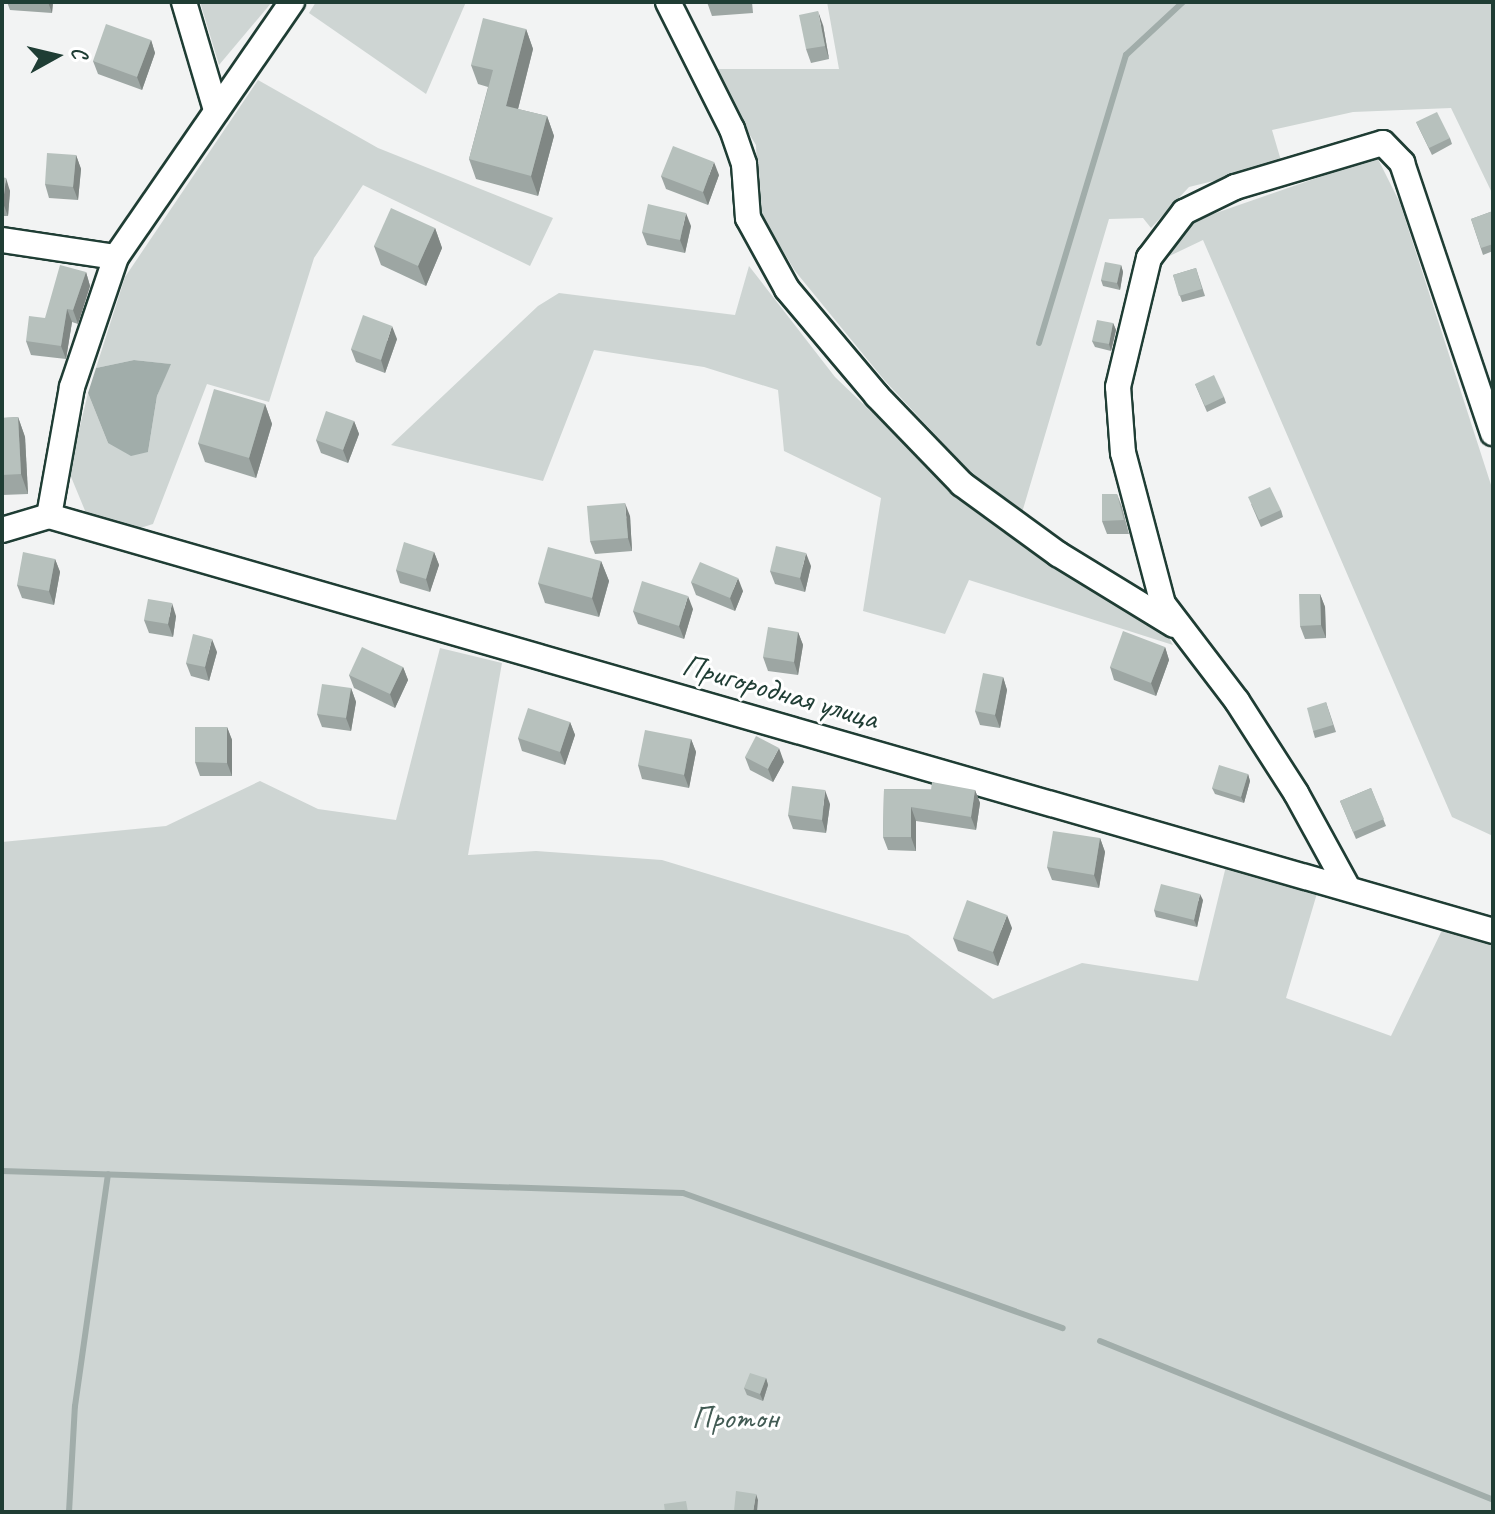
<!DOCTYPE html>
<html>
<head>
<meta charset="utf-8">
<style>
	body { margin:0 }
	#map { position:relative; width:1495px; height:1514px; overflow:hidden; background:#f2f3f3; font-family:Caveat,sans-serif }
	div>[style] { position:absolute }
	.green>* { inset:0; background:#ced5d3 }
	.water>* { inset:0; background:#a1adaa }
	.stream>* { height:6px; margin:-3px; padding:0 3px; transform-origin:3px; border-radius:3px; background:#a1adaa }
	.roads { filter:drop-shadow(2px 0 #1f3d34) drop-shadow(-2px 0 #1f3d34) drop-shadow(0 2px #1f3d34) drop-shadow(0 -2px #1f3d34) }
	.street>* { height:24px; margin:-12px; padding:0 12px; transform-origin:12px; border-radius:12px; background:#fff }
	.wall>* { inset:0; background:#9da6a3 }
	.shaded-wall>* { inset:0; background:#808784 }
	.building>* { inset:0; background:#b7c1bd }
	span { translate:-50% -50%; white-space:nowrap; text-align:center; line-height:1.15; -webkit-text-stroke:6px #fff; paint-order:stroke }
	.street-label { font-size:32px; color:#1f3d34 }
	.park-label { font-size:32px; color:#425b54 }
	.frame { position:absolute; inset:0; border:4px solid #1f3d34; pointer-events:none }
	.north { position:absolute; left:16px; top:16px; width:80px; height:80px; -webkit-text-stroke:6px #fff; paint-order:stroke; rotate:82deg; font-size:22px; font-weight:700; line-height:32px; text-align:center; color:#1f3d34 }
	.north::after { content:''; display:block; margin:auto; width:28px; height:36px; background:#1f3d34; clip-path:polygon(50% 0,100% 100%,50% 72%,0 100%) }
</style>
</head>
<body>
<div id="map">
	<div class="green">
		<div style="clip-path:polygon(200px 2px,272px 2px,219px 65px)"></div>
		<div style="clip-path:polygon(316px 2px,466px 2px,426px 94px,309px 13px)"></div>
		<div style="clip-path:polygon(827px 2px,1493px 2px,1493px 195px,1451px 108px,1353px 112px,1272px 130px,1282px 164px,1189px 187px,1151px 228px,1143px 218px,1109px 219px,1021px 516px,976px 478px,885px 381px,795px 271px,759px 211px,756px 145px,709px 69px,839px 69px)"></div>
		<div style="clip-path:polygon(258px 80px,378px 148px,553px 218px,530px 266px,363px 185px,314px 258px,269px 402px,207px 384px,153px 524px,137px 529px,86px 513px,69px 472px,88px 393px,108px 443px,148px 452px,157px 396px,170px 364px,134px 360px,96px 368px,125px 277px)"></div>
		<div style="clip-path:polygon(1377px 157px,1400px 203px,1493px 491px,1493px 836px,1452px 817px,1203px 240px,1159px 261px,1193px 221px)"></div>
		<div style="clip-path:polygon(749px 266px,835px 377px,955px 492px,1051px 564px,1166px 632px,1173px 645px,969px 580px,945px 634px,863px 611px,881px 498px,784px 451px,778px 390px,704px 367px,594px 350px,543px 481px,391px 445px,538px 306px,559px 293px,735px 315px)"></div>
		<div style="clip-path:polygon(440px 648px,502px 663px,468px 855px,536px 851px,662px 860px,908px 935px,993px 999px,1082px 963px,1198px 981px,1227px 862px,1318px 890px,1286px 998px,1391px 1036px,1444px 926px,1493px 942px,1493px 1512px,2px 1512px,2px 842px,166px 826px,260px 781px,318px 809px,396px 820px)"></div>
	</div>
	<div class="water">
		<div style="clip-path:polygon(134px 360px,171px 364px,157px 396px,148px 452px,131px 456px,108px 443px,88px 393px,96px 368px)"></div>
	</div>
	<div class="stream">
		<div style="left:1039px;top:343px;width:301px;rotate:-73.2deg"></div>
		<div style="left:1126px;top:55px;width:78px;rotate:-42.9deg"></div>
		<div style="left:2px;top:1171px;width:681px;rotate:1.85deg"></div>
		<div style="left:683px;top:1193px;width:403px;rotate:19.6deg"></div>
		<div style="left:1100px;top:1341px;width:424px;rotate:22deg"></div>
		<div style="left:69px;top:1512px;width:106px;rotate:-86.8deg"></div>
		<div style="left:75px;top:1406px;width:234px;rotate:-81.9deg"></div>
	</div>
	<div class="roads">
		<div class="street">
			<div style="left:184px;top:2px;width:113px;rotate:73.5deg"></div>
			<div style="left:668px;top:2px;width:142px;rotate:63.3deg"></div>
			<div style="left:732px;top:129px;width:37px;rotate:71deg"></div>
			<div style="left:744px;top:164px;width:54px;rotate:85.8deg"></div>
			<div style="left:748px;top:218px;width:81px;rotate:61.2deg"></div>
			<div style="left:787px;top:289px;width:140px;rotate:49.9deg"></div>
			<div style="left:877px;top:396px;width:122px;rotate:46deg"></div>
			<div style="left:962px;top:484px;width:119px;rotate:36.1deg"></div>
			<div style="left:1058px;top:554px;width:136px;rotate:31.5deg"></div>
			<div style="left:2px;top:240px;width:115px;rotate:8.5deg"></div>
			<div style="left:49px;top:516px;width:1502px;rotate:16.03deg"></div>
			<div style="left:2px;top:530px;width:49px;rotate:-16.6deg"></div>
			<div style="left:49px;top:516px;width:131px;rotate:-79.9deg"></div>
			<div style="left:72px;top:387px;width:137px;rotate:-71.3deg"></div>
			<div style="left:116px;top:257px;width:310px;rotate:-55.4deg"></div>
			<div style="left:1348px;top:888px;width:108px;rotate:-118.7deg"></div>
			<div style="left:1296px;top:793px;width:109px;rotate:-122.7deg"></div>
			<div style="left:1237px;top:701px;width:122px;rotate:-127.3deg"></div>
			<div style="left:1163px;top:604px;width:156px;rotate:-104.8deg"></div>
			<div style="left:1123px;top:453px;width:66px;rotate:-94.3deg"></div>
			<div style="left:1118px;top:387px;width:133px;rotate:-76.5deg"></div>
			<div style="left:1149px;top:258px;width:58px;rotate:-52.7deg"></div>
			<div style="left:1184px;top:212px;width:57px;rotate:-26.1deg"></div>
			<div style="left:1235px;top:187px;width:154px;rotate:-16.6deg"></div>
			<div style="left:1383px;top:143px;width:28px;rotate:46deg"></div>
			<div style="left:1402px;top:163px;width:285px;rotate:71.4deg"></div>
		</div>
	</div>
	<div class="wall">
		<div style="clip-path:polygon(7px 2px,53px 2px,52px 13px,10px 10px)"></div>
		<div style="clip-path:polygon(707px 2px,752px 2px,753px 13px,712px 16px)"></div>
		<div style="clip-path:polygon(823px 25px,829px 59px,811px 63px,806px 49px)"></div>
		<div style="clip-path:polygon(526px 29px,533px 49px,518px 109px,547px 116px,554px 136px,538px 196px,476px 179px,469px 159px,488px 87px,478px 84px,471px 65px)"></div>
		<div style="clip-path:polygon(151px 40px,155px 53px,142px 90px,98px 74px,93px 61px)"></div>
		<div style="clip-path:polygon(1416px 122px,1450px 138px,1452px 144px,1432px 155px)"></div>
		<div style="clip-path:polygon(76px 155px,81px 169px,78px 200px,49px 198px,45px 184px)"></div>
		<div style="clip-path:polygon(719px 175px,708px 205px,666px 189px,661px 176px)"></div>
		<div style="clip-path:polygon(2px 177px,10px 191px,8px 216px,2px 216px)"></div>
		<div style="clip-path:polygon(1493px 211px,1493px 251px,1483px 255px,1471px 219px)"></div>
		<div style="clip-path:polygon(691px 226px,685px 253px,647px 245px,642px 232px)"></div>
		<div style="clip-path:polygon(435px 228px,442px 248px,426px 286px,381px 265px,374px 246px)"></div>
		<div style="clip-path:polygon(1121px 265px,1123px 272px,1120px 290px,1103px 286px,1101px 280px)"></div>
		<div style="clip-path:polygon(1196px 268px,1205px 296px,1182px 302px,1173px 275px)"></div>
		<div style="clip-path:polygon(86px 272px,90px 286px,78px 324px,72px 322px,66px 359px,31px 355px,26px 341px)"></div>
		<div style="clip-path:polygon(1113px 323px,1116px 330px,1111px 351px,1095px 347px,1092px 341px)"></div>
		<div style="clip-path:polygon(397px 339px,385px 373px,356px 362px,351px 349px)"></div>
		<div style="clip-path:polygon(1195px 384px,1224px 397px,1226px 403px,1207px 412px)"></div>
		<div style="clip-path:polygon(265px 404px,272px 424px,256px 478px,205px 462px,198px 443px)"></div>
		<div style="clip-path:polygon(18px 417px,25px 437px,28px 494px,2px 495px,2px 418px)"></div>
		<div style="clip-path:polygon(354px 421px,359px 434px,348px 463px,321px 453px,316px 440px)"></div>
		<div style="clip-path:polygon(1117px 494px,1122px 507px,1129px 534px,1107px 534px,1102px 521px)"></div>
		<div style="clip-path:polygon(1251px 504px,1281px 510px,1283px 517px,1261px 527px)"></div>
		<div style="clip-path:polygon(630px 516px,632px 551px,595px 554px,590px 541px)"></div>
		<div style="clip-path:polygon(434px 552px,439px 565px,430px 592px,400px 583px,396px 570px)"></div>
		<div style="clip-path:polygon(55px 559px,60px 572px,54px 605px,22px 598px,17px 585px)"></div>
		<div style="clip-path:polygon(601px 561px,609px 581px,599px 617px,545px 603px,538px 583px)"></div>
		<div style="clip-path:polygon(811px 566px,805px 592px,775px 584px,770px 571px)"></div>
		<div style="clip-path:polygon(691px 582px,743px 591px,735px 611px,696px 595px)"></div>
		<div style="clip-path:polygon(1320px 594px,1325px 607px,1326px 638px,1305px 639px,1300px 626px)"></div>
		<div style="clip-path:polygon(693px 609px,684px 639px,638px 624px,633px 611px)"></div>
		<div style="clip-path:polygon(176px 616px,173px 637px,149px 633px,144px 620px)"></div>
		<div style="clip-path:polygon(798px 632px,803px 645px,798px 675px,768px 671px,763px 657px)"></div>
		<div style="clip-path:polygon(1165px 647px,1169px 660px,1156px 696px,1114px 680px,1110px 667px)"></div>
		<div style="clip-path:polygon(217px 652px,209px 681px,191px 676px,186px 663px)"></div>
		<div style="clip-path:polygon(403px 667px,408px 680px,395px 708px,354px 688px,349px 675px)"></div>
		<div style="clip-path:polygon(1003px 677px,1007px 690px,1000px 728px,980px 725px,975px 711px)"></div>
		<div style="clip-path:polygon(351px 688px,356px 702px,351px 731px,322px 727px,317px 714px)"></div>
		<div style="clip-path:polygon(1326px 702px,1336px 732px,1315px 738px,1313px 731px)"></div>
		<div style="clip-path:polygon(570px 722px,575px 735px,565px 765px,522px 751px,518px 738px)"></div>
		<div style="clip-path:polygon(227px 727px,232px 740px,232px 776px,200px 776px,195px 762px)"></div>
		<div style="clip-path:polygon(691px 739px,696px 752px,689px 788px,642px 779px,638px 765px)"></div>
		<div style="clip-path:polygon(745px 757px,784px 762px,773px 782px,750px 770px)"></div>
		<div style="clip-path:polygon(1248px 774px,1250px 781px,1244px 803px,1215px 794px,1212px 788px)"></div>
		<div style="clip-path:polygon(1371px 788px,1386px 826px,1356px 839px,1340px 801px)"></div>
		<div style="clip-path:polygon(884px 789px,975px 790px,980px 803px,976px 830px,916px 821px,916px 851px,888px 850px,883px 837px)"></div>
		<div style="clip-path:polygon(830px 804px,826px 833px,793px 829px,788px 815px)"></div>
		<div style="clip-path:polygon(1100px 838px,1105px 852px,1099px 888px,1052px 880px,1047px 867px)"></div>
		<div style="clip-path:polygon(1203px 900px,1197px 927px,1156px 917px,1154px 910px)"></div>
		<div style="clip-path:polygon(1012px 928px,998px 966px,958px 951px,953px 938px)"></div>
		<div style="clip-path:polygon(766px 1378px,768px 1385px,763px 1401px,747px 1395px,744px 1388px)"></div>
	</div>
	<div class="shaded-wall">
		<div style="clip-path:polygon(48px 2px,53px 2px,52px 13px)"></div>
		<div style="clip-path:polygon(818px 11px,823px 25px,829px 59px,825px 46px)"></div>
		<div style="clip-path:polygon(526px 29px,533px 49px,514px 125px,506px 106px)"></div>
		<div style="clip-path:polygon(151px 40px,155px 53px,142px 90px,137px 77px)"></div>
		<div style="clip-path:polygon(547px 116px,554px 136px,538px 196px,531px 176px)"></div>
		<div style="clip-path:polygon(76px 155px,81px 169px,78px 200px,73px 187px)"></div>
		<div style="clip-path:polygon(714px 162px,719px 175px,708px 205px,703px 192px)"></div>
		<div style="clip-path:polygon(6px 178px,10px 191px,8px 216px,3px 203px)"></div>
		<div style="clip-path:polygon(686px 213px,691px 226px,685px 253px,680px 240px)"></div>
		<div style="clip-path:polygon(435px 228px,442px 248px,426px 286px,418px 266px)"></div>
		<div style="clip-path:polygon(1121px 265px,1123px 272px,1120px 290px,1117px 283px)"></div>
		<div style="clip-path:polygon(86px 272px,90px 286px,78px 324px,73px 310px)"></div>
		<div style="clip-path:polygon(67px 309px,72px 322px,66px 359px,61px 346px)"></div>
		<div style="clip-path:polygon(1113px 323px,1116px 330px,1111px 351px,1109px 344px)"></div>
		<div style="clip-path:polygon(392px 326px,397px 339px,385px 373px,381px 360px)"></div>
		<div style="clip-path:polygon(265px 404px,272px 424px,256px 478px,249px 458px)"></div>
		<div style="clip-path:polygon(18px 417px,25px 437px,28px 494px,21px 474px)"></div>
		<div style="clip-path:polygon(354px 421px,359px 434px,348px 463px,343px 450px)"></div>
		<div style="clip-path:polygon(625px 503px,630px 516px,632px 551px,628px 538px)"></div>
		<div style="clip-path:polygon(434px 552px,439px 565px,430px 592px,426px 579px)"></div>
		<div style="clip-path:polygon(806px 553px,811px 566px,805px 592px,800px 578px)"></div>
		<div style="clip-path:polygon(55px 559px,60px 572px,54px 605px,49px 591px)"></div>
		<div style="clip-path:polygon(601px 561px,609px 581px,599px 617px,592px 598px)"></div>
		<div style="clip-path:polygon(738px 578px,743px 591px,735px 611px,730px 598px)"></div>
		<div style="clip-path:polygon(1320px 594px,1325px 607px,1326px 638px,1321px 625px)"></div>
		<div style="clip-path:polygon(688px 596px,693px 609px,684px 639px,679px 626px)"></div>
		<div style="clip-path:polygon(172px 603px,176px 616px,173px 637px,168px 624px)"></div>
		<div style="clip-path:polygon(798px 632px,803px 645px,798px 675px,794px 662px)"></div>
		<div style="clip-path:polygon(212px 639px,217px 652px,209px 681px,205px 667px)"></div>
		<div style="clip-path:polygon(1165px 647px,1169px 660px,1156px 696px,1151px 683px)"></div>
		<div style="clip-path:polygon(403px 667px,408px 680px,395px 708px,390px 694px)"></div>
		<div style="clip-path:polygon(1003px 677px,1007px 690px,1000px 728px,995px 715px)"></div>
		<div style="clip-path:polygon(351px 688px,356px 702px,351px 731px,346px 718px)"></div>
		<div style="clip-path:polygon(570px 722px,575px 735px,565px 765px,560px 752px)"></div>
		<div style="clip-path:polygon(227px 727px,232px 740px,232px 776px,227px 763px)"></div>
		<div style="clip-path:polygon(691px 739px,696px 752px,689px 788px,684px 775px)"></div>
		<div style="clip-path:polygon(779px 748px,784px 762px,773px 782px,768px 769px)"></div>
		<div style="clip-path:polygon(1248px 774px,1250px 781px,1244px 803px,1241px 797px)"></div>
		<div style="clip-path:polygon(825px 790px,830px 804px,826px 833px,822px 820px)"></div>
		<div style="clip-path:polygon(975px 790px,980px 803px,976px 830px,971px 817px)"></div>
		<div style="clip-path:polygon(911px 807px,916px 821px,916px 851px,911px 837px)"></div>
		<div style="clip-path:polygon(1100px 838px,1105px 852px,1099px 888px,1094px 875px)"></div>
		<div style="clip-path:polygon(1200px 894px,1203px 900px,1197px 927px,1194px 920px)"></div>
		<div style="clip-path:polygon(1007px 915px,1012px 928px,998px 966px,993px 952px)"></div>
		<div style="clip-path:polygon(766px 1378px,768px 1385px,763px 1401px,760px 1394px)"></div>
		<div style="clip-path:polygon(756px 1494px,758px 1500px,757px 1512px,753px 1512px)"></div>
	</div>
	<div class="building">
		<div style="clip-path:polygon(818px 11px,825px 46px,806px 49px,799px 15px)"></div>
		<div style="clip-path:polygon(483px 18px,526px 29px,506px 106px,547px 116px,531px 176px,469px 159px,493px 70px,471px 65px)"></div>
		<div style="clip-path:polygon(106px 24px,151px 40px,137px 77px,93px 61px)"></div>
		<div style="clip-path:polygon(1437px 112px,1450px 138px,1429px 148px,1416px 122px)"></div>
		<div style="clip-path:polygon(673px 146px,714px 162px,703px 192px,661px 176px)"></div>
		<div style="clip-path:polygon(47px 153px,76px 155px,73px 187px,45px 184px)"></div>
		<div style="clip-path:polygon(2px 177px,6px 178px,3px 203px,2px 203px)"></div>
		<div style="clip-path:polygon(648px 204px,686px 213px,680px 240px,642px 232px)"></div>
		<div style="clip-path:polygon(391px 208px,435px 228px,418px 266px,374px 246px)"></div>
		<div style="clip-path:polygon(1493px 211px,1493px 244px,1481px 248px,1471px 219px)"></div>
		<div style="clip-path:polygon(1105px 262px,1121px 265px,1117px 283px,1101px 280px)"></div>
		<div style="clip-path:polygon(60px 265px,86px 272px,73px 310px,67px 309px,61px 346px,26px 341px,29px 316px,45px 318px)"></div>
		<div style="clip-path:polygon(1196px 268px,1202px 289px,1179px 296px,1173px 275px)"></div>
		<div style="clip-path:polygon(363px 315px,392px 326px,381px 360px,351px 349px)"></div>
		<div style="clip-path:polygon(1097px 320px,1113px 323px,1109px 344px,1092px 341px)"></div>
		<div style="clip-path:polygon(1214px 375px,1224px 397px,1205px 406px,1195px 384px)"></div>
		<div style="clip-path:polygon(214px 389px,265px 404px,249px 458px,198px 443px)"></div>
		<div style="clip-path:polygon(326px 411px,354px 421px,343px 450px,316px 440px)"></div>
		<div style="clip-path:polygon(18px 417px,21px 474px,2px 475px,2px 418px)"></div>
		<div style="clip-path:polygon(1270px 487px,1281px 510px,1259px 520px,1248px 497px)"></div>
		<div style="clip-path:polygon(1102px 494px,1117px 494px,1124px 520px,1102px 521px)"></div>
		<div style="clip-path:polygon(625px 503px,628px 538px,590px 541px,587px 506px)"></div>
		<div style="clip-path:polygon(404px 542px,434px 552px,426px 579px,396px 570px)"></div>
		<div style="clip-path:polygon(776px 546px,806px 553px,800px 578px,770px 571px)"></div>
		<div style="clip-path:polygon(548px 547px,601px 561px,592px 598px,538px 583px)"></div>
		<div style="clip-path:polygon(23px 552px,55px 559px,49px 591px,17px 585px)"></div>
		<div style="clip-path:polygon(700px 562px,738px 578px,730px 598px,691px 582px)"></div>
		<div style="clip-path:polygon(642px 581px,688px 596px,679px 626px,633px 611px)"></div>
		<div style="clip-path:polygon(1299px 594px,1320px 594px,1321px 625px,1300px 626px)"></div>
		<div style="clip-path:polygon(148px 599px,172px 603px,168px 624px,144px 620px)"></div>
		<div style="clip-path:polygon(768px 627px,798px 632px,794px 662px,763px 657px)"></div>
		<div style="clip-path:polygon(1123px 631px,1165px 647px,1151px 683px,1110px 667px)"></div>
		<div style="clip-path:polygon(193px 634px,212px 639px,205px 667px,186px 663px)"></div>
		<div style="clip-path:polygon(362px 647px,403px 667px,390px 694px,349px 675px)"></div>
		<div style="clip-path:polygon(983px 673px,1003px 677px,995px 715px,975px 711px)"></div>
		<div style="clip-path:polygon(322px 684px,351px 688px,346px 718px,317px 714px)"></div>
		<div style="clip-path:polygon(1326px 702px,1333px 725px,1313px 731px,1307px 708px)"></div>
		<div style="clip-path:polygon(528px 708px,570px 722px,560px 752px,518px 738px)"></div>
		<div style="clip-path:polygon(195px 727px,227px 727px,227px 763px,195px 762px)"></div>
		<div style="clip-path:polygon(645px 730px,691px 739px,684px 775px,638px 765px)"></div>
		<div style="clip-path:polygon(756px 736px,779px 748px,768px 769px,745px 757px)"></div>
		<div style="clip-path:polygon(1219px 765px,1248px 774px,1241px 797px,1212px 788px)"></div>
		<div style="clip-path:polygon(932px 782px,975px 790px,971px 817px,911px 807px,911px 837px,883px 837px,884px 789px,931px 790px)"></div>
		<div style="clip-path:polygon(792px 786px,825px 790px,822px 820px,788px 815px)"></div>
		<div style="clip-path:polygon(1371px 788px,1384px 819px,1353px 832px,1340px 801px)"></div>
		<div style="clip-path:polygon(1053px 831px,1100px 838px,1094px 875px,1047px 867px)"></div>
		<div style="clip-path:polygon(1161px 884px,1200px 894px,1194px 920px,1154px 910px)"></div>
		<div style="clip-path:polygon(967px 900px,1007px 915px,993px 952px,953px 938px)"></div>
		<div style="clip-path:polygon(750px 1373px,766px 1378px,760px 1394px,744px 1388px)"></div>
		<div style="clip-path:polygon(736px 1491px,756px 1494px,753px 1512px,734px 1511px)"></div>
		<div style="clip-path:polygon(686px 1501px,688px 1512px,665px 1512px,664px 1504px)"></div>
	</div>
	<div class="street-label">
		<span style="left:780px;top:692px;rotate:16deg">Пригородная улица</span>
	</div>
	<div class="park-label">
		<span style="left:735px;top:1418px">Протон</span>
	</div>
	<div class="frame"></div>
	<div class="north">С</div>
</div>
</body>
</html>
